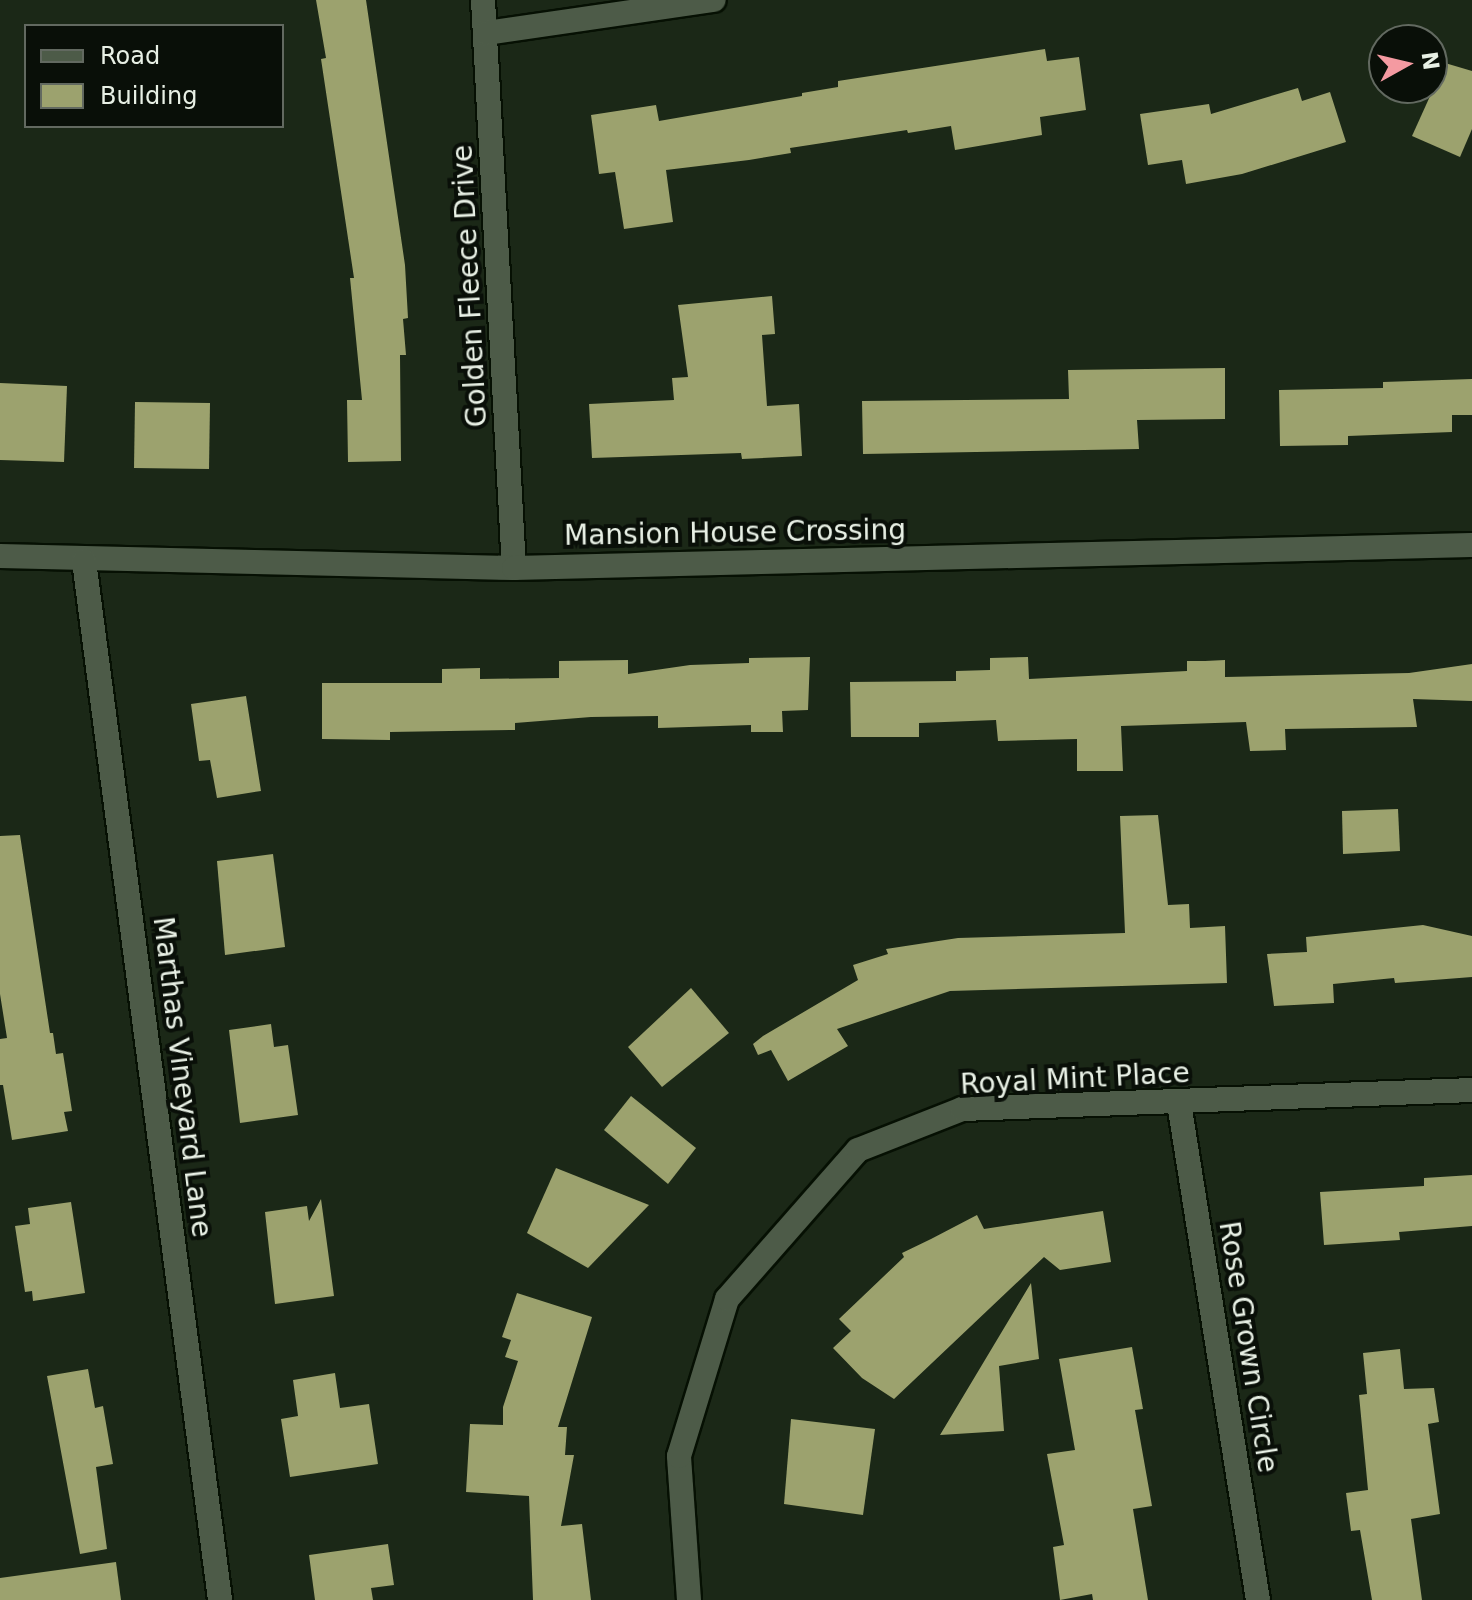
<!DOCTYPE html>
<html>
<head>
<meta charset="utf-8">
<style>
	body { margin:0 }
	#map { position:relative; width:1472px; height:1600px; overflow:hidden; background:#1b2817; font-family:"DejaVu Sans",sans-serif }
	div>[style] { position:absolute }
	.building>* { inset:0; background:#9ca26e }
	.roads { filter:drop-shadow(2px 0 #061003) drop-shadow(-2px 0 #061003) drop-shadow(0 2px #061003) drop-shadow(0 -2px #061003) }
	.street>* { height:24px; margin:-12px; padding:0 12px; transform-origin:12px; border-radius:12px; background:#4d5b48 }
	span { translate:-50% -50%; white-space:nowrap; text-align:center; line-height:1.15; -webkit-text-stroke:8px #090f08; paint-order:stroke }
	.street-label { font-size:28px; color:#e8f0e5 }
	.legend { position:absolute; left:24px; top:24px; width:260px; height:104px; box-sizing:border-box; background:#090f08; border:2px solid #626960; margin:0; padding:10px 14px; list-style:none; font-size:24px; color:#e8f0e5 }
	.legend li { display:flex; align-items:center; gap:16px; height:40px }
	.legend b { width:40px; border:2px solid #626960 }
	.north { position:absolute; left:1368px; top:24px; width:80px; height:80px; box-sizing:border-box; background:#090f08; border:2px solid #626960; border-radius:50%; rotate:82deg; font-size:22px; font-weight:700; line-height:32px; text-align:center; color:#e8f0e5 }
	.north::after { content:''; display:block; margin:auto; width:28px; height:36px; background:#f49aa1; clip-path:polygon(50% 0,100% 100%,50% 72%,0 100%) }
</style>
</head>
<body>
<div id="map">
	<div class="building">
		<div style="clip-path:polygon(316px 0,366px 0,405px 265px,408px 318px,403px 319px,406px 355px,400px 355px,401px 461px,348px 462px,347px 400px,362px 400px,350px 278px,354px 278px,321px 59px,326px 58px)"></div>
		<div style="clip-path:polygon(1045px 49px,1047px 61px,1079px 57px,1086px 110px,1040px 117px,1042px 135px,955px 150px,951px 126px,908px 133px,907px 130px,790px 148px,791px 153px,749px 160px,666px 170px,673px 222px,624px 229px,615px 172px,599px 174px,591px 115px,656px 105px,659px 121px,802px 96px,802px 93px,838px 87px,838px 81px)"></div>
		<div style="clip-path:polygon(1445px 63px,1472px 71px,1472px 129px,1460px 157px,1412px 136px)"></div>
		<div style="clip-path:polygon(1298px 88px,1302px 101px,1330px 92px,1346px 142px,1242px 174px,1186px 184px,1182px 160px,1148px 165px,1140px 114px,1209px 104px,1211px 114px)"></div>
		<div style="clip-path:polygon(772px 296px,775px 334px,762px 335px,767px 406px,799px 404px,802px 456px,742px 459px,741px 453px,592px 458px,589px 404px,674px 400px,672px 378px,688px 377px,678px 305px)"></div>
		<div style="clip-path:polygon(1225px 368px,1225px 419px,1137px 420px,1139px 449px,863px 454px,862px 401px,1069px 399px,1068px 370px)"></div>
		<div style="clip-path:polygon(1472px 379px,1472px 415px,1452px 415px,1452px 432px,1348px 436px,1348px 445px,1280px 446px,1279px 390px,1383px 388px,1383px 382px)"></div>
		<div style="clip-path:polygon(0 383px,67px 386px,64px 462px,0 460px)"></div>
		<div style="clip-path:polygon(135px 402px,210px 403px,209px 469px,134px 468px)"></div>
		<div style="clip-path:polygon(810px 657px,808px 710px,782px 711px,783px 732px,751px 732px,751px 725px,658px 728px,658px 716px,591px 717px,515px 723px,515px 730px,390px 732px,390px 740px,322px 739px,322px 683px,442px 683px,442px 669px,480px 668px,480px 679px,559px 678px,559px 661px,628px 660px,628px 674px,690px 665px,749px 663px,749px 658px)"></div>
		<div style="clip-path:polygon(1028px 657px,1029px 679px,1187px 671px,1187px 661px,1205px 661px,1225px 660px,1225px 677px,1409px 673px,1472px 664px,1472px 701px,1413px 699px,1417px 727px,1285px 729px,1286px 750px,1250px 751px,1246px 722px,1121px 726px,1123px 771px,1077px 771px,1077px 739px,998px 741px,996px 720px,919px 723px,919px 737px,851px 737px,850px 682px,956px 681px,956px 671px,990px 670px,990px 658px)"></div>
		<div style="clip-path:polygon(246px 696px,261px 791px,217px 798px,210px 760px,199px 761px,191px 704px)"></div>
		<div style="clip-path:polygon(1398px 809px,1400px 851px,1343px 854px,1342px 811px)"></div>
		<div style="clip-path:polygon(1158px 815px,1168px 905px,1189px 904px,1190px 928px,1225px 926px,1227px 983px,950px 991px,837px 1029px,848px 1046px,788px 1081px,771px 1050px,758px 1055px,753px 1044px,763px 1036px,858px 980px,853px 965px,888px 954px,886px 949px,958px 938px,1125px 933px,1120px 816px)"></div>
		<div style="clip-path:polygon(20px 835px,50px 1033px,53px 1033px,56px 1054px,63px 1053px,72px 1111px,64px 1112px,68px 1131px,12px 1140px,3px 1085px,0 1085px,0 1039px,7px 1038px,0 994px,0 836px)"></div>
		<div style="clip-path:polygon(273px 854px,285px 947px,225px 955px,217px 861px)"></div>
		<div style="clip-path:polygon(1423px 925px,1472px 936px,1472px 977px,1395px 983px,1394px 978px,1333px 984px,1334px 1003px,1274px 1006px,1267px 954px,1307px 952px,1306px 937px)"></div>
		<div style="clip-path:polygon(691px 988px,729px 1033px,662px 1087px,628px 1047px)"></div>
		<div style="clip-path:polygon(271px 1024px,274px 1047px,288px 1045px,298px 1115px,240px 1123px,229px 1030px)"></div>
		<div style="clip-path:polygon(631px 1096px,696px 1148px,668px 1184px,604px 1130px)"></div>
		<div style="clip-path:polygon(556px 1168px,649px 1205px,588px 1268px,527px 1233px)"></div>
		<div style="clip-path:polygon(1472px 1175px,1472px 1226px,1399px 1232px,1400px 1240px,1324px 1245px,1320px 1192px,1424px 1186px,1424px 1178px)"></div>
		<div style="clip-path:polygon(321px 1199px,334px 1296px,275px 1304px,265px 1212px,307px 1206px,309px 1221px)"></div>
		<div style="clip-path:polygon(71px 1202px,85px 1293px,33px 1301px,32px 1291px,25px 1292px,15px 1226px,30px 1224px,28px 1208px)"></div>
		<div style="clip-path:polygon(1103px 1211px,1111px 1262px,1060px 1270px,1044px 1257px,894px 1399px,862px 1378px,833px 1348px,851px 1331px,839px 1319px,904px 1257px,902px 1253px,931px 1239px,977px 1215px,984px 1229px)"></div>
		<div style="clip-path:polygon(1031px 1283px,1039px 1359px,999px 1366px,1004px 1431px,940px 1435px)"></div>
		<div style="clip-path:polygon(517px 1293px,592px 1317px,558px 1427px,567px 1427px,565px 1455px,574px 1455px,561px 1526px,582px 1524px,591px 1600px,533px 1600px,529px 1496px,466px 1492px,470px 1424px,503px 1425px,503px 1407px,518px 1361px,505px 1357px,511px 1340px,502px 1337px)"></div>
		<div style="clip-path:polygon(1132px 1347px,1143px 1409px,1135px 1410px,1152px 1506px,1133px 1509px,1148px 1600px,1093px 1600px,1092px 1594px,1060px 1600px,1053px 1547px,1064px 1545px,1047px 1454px,1075px 1450px,1059px 1359px)"></div>
		<div style="clip-path:polygon(1400px 1349px,1404px 1389px,1434px 1388px,1439px 1422px,1428px 1424px,1440px 1514px,1411px 1519px,1422px 1600px,1372px 1600px,1360px 1530px,1351px 1531px,1346px 1493px,1368px 1490px,1359px 1395px,1367px 1394px,1363px 1353px)"></div>
		<div style="clip-path:polygon(88px 1369px,95px 1408px,103px 1406px,113px 1464px,96px 1467px,107px 1549px,80px 1554px,47px 1376px)"></div>
		<div style="clip-path:polygon(335px 1373px,340px 1408px,369px 1404px,378px 1464px,290px 1477px,281px 1419px,298px 1416px,293px 1380px)"></div>
		<div style="clip-path:polygon(791px 1419px,875px 1429px,863px 1515px,784px 1504px)"></div>
		<div style="clip-path:polygon(388px 1544px,394px 1585px,371px 1588px,373px 1600px,315px 1600px,309px 1555px)"></div>
		<div style="clip-path:polygon(116px 1562px,121px 1600px,0 1600px,0 1578px)"></div>
	</div>
	<div class="roads">
		<div class="street">
			<div style="left:483px;top:0;width:569px;rotate:86.88deg"></div>
			<div style="left:487px;top:33px;width:229px;rotate:-8.3deg"></div>
			<div style="left:0;top:556px;width:514px;rotate:1.34deg"></div>
			<div style="left:514px;top:568px;width:958px;rotate:-1.38deg"></div>
			<div style="left:84px;top:561px;width:1048px;rotate:82.54deg"></div>
			<div style="left:1179px;top:1103px;width:503px;rotate:80.97deg"></div>
			<div style="left:689px;top:1600px;width:144px;rotate:-94deg"></div>
			<div style="left:679px;top:1456px;width:164px;rotate:-73deg"></div>
			<div style="left:727px;top:1299px;width:198px;rotate:-48.7deg"></div>
			<div style="left:858px;top:1150px;width:112px;rotate:-21.5deg"></div>
			<div style="left:962px;top:1109px;width:510px;rotate:-2.13deg"></div>
		</div>
	</div>
	<div class="street-label">
		<span style="left:470px;top:286px;rotate:-93deg">Golden Fleece Drive</span>
		<span style="left:735px;top:533px;rotate:-1deg">Mansion House Crossing</span>
		<span style="left:182px;top:1077px;rotate:83deg">Marthas Vineyard Lane</span>
		<span style="left:1075px;top:1079px;rotate:-3deg">Royal Mint Place</span>
		<span style="left:1248px;top:1347px;rotate:81deg">Rose Grown Circle</span>
	</div>
	<ul class="legend">
	<li><b style="height:10px;background:#4d5b48"></b>Road</li>
	<li><b style="height:22px;background:#9ca26e"></b>Building</li>
	</ul>
	<div class="north">N</div>
</div>
</body>
</html>
